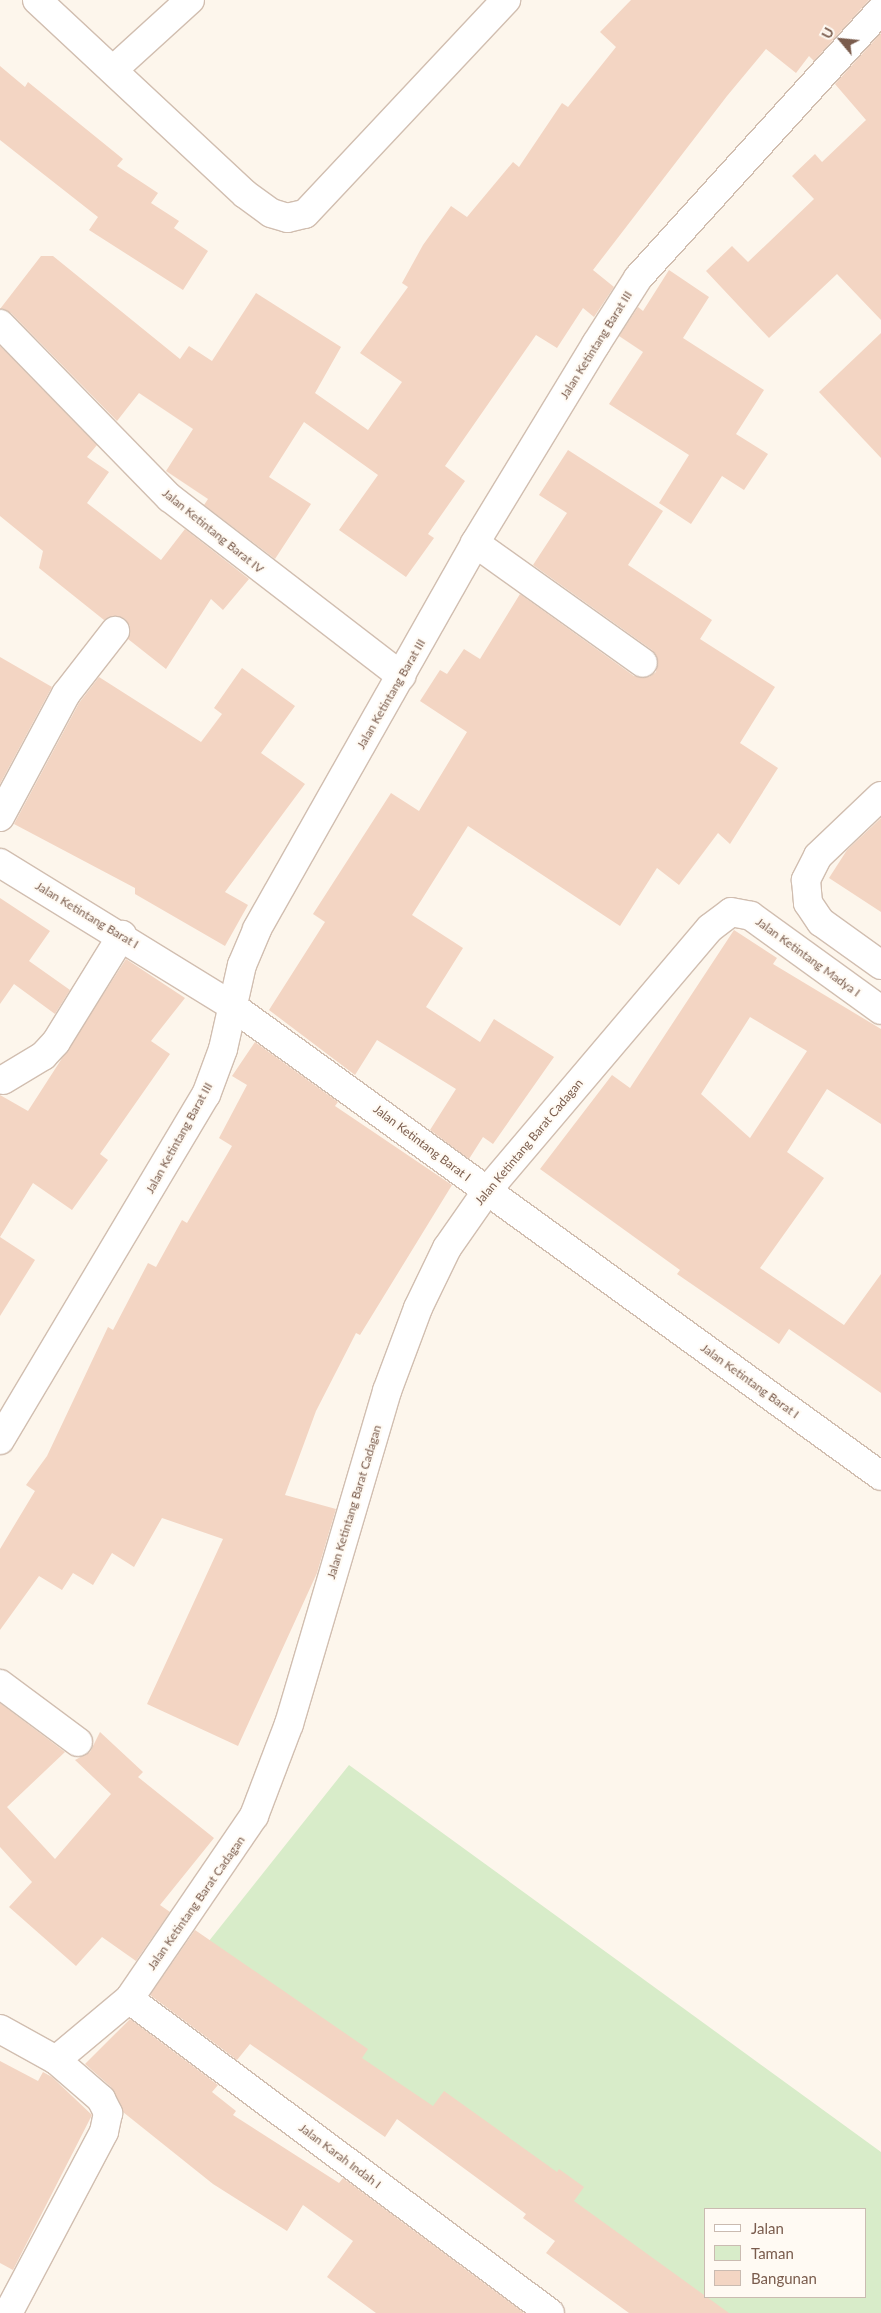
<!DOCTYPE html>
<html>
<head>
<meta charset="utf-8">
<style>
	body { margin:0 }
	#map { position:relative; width:881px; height:2313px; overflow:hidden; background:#fdf6ec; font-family:Lato,sans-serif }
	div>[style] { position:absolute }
	.green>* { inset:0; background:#d8ecc9 }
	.building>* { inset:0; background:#f3d5c3 }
	.roads { filter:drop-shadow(1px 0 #d1beb0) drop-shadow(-1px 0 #d1beb0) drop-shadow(0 1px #d1beb0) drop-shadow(0 -1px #d1beb0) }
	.minor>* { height:28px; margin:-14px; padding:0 14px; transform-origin:14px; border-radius:14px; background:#fff }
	span { translate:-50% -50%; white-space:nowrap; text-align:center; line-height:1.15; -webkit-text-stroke:4px #fffaf3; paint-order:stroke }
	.street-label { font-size:12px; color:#7a5c4d }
	.legend { position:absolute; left:704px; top:2208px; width:162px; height:90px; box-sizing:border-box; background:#fffaf3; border:1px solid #cabbb1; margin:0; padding:6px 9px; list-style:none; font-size:15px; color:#7a5c4d }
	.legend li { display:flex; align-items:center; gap:10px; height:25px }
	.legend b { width:25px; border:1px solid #cabbb1 }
	.north { position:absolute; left:816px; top:15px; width:50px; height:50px; -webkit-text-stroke:4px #fffaf3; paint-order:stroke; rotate:298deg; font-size:14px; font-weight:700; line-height:20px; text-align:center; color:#7a5c4d }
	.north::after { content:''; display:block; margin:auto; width:18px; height:22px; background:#7a5c4d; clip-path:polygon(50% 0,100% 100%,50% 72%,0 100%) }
</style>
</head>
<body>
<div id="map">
	<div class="green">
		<div style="clip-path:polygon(evenodd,349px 1765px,881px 2152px,881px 2313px,719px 2313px,201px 1951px,349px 1765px,705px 2209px,865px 2209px,865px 2297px,705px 2297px,705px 2209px)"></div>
	</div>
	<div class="building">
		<div style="clip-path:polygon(631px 0,869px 0,814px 61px,809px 56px,796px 73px,766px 49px,727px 96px,593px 270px,614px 287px,594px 317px,583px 308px,557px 348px,536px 335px,445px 466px,465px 481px,428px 534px,434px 538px,406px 577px,339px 530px,378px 475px,304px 422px,269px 477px,311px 504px,275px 559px,204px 505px,208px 499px,166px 471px,193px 429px,139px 393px,117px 421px,11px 313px,0 309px,41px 256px,53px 256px,180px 359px,189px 346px,212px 361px,256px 293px,341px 347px,315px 393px,368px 430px,402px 382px,360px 353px,408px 287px,402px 283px,423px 245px,451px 206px,467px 217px,513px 162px,519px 167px,562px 103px,568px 107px,616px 47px,600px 32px)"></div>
		<div style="clip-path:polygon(881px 33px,881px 320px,837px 274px,769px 338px,706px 271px,732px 246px,748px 262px,814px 199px,792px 176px,815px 154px,822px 162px,866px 120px,835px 84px)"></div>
		<div style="clip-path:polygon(0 66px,25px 87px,28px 82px,123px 159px,117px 166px,158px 193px,151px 203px,179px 221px,174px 228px,208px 251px,183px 290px,89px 230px,98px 217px,0 140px)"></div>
		<div style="clip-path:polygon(669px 270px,709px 297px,683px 338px,764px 390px,736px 434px,768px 454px,744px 490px,722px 476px,691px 524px,659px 503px,689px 455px,609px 404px,643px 352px,619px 336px,638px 307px,643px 311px)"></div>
		<div style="clip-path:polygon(881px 333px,881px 458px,819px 392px)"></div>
		<div style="clip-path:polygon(0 346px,97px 445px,87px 457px,109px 472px,87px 503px,161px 560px,185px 529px,249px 579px,223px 610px,211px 599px,166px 669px,128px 639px,130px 626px,125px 619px,117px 616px,104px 620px,39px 568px,43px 551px,0 516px)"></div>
		<div style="clip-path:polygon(568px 450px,663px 511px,628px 565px,712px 620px,700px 639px,775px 687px,740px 743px,778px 768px,730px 844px,718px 833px,679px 885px,657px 868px,620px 926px,468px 826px,412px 915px,463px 948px,426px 1007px,480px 1042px,494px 1019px,554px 1057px,493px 1144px,483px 1137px,469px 1159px,430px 1130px,456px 1089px,377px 1040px,355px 1075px,269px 1010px,325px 922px,313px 914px,391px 793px,419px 811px,467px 732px,420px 701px,440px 670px,447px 674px,464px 649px,480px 659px,520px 594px,634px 676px,649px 677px,656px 672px,657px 657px,652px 650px,533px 565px,567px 513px,539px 495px)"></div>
		<div style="clip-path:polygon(0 657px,52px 687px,0 784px)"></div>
		<div style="clip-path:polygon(242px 668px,295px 706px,261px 753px,305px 784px,225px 892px,248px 905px,225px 946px,135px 894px,135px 888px,14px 824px,79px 703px,99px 677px,201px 742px,222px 714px,214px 708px)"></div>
		<div style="clip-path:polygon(881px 818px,881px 912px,829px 878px,847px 850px)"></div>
		<div style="clip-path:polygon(0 898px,50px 931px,29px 961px,70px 990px,55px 1014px,14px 984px,0 1004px)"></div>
		<div style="clip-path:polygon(evenodd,734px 930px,777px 958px,773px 964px,881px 1029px,881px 1124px,827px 1089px,787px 1152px,824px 1178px,760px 1268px,844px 1325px,881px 1274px,881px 1393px,789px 1329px,779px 1344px,677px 1274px,680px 1270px,540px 1169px,612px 1075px,630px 1088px,734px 930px,750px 1017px,807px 1051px,750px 1138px,701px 1094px,750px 1017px)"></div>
		<div style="clip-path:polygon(126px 959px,185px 998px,151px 1041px,170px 1054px,100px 1154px,108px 1160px,72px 1210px,33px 1183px,0 1237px,0 1095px,28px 1111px)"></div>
		<div style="clip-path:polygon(255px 1042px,338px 1102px,335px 1106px,452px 1185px,360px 1335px,356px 1333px,316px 1411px,285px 1495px,336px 1509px,317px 1573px,238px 1746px,147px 1704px,223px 1539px,162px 1518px,134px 1567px,112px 1553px,93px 1585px,73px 1573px,62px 1590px,39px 1576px,0 1630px,0 1549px,35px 1491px,26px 1485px,47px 1456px,108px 1327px,113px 1330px,148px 1263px,156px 1267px,182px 1220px,187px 1223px,232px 1146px,219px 1138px,247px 1085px,232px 1076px)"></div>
		<div style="clip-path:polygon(0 1237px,35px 1260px,0 1316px)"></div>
		<div style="clip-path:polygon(0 1703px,65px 1752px,7px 1807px,55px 1859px,111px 1794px,75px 1760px,90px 1752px,100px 1732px,143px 1772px,138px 1777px,214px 1838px,160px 1905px,170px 1912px,136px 1961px,102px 1937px,76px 1966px,9px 1907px,32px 1882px,0 1847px)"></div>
		<div style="clip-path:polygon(195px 1930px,368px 2049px,362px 2058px,433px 2106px,444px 2091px,557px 2172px,559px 2169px,584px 2187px,574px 2201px,729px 2313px,629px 2313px,546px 2253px,555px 2241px,523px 2218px,526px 2214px,397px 2119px,385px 2137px,250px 2044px,237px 2060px,150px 1995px)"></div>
		<div style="clip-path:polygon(130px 2019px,218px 2085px,212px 2092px,236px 2111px,233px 2115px,339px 2183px,343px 2178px,524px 2313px,376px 2313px,327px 2277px,353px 2241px,303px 2205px,287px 2231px,213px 2184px,123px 2112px,111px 2087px,85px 2064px)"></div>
		<div style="clip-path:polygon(0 2061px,38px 2081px,43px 2072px,52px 2077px,92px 2115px,13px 2270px,0 2263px)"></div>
	</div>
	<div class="roads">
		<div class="minor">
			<div style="left:37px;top:0;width:284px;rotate:43deg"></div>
			<div style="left:245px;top:194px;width:32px;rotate:36deg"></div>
			<div style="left:271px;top:213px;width:17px;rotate:17deg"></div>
			<div style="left:287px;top:218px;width:18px;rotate:-13deg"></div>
			<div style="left:305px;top:214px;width:294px;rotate:-46.8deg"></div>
			<div style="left:113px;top:70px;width:104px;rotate:-42.3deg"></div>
			<div style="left:0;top:324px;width:243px;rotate:45.7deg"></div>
			<div style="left:170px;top:498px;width:292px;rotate:37.6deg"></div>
			<div style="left:475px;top:543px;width:206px;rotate:35.5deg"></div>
			<div style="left:881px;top:796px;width:87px;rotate:136.4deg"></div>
			<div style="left:818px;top:856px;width:27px;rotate:117deg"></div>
			<div style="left:806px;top:880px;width:23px;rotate:85deg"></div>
			<div style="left:808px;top:903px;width:23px;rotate:56deg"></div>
			<div style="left:821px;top:922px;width:74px;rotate:35.6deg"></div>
			<div style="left:0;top:817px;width:140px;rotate:-61.8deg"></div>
			<div style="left:66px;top:694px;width:80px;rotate:-52.1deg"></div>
			<div style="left:0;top:863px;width:273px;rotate:31.6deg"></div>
			<div style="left:232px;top:1006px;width:801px;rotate:35.91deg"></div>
			<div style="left:3px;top:1080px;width:47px;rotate:-31deg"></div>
			<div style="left:43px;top:1056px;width:19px;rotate:-47deg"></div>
			<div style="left:56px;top:1042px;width:126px;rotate:-58.3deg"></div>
			<div style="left:0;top:1440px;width:402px;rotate:-59.2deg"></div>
			<div style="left:206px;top:1095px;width:49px;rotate:-69.7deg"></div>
			<div style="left:223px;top:1049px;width:86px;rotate:-77.3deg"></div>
			<div style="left:242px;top:965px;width:39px;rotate:-67deg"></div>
			<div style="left:257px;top:929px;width:443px;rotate:-60.5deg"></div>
			<div style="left:475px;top:543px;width:233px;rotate:-58.7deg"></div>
			<div style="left:596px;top:344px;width:78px;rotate:-57.5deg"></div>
			<div style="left:638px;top:278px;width:362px;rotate:-47.8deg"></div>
			<div style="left:0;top:1684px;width:97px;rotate:36.6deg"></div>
			<div style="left:129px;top:1999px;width:525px;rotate:36.72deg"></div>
			<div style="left:0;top:2029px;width:64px;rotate:29deg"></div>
			<div style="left:56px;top:2060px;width:60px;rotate:40.9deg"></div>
			<div style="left:101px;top:2099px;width:16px;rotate:63deg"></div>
			<div style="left:108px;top:2113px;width:19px;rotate:102deg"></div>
			<div style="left:104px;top:2132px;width:205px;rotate:117.9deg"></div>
			<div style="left:56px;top:2060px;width:95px;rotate:-39.9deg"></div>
			<div style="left:129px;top:1999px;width:222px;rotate:-55.7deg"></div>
			<div style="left:254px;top:1816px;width:98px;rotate:-69.2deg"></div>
			<div style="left:289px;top:1724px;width:347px;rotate:-73.6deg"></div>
			<div style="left:387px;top:1391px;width:89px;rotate:-69.5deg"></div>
			<div style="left:418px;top:1308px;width:67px;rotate:-64.2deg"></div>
			<div style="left:447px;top:1248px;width:68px;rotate:-55.1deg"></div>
			<div style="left:486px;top:1192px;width:346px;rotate:-49.7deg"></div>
			<div style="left:710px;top:928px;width:26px;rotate:-37deg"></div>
			<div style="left:731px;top:912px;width:20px;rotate:11deg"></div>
			<div style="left:751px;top:916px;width:160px;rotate:35.9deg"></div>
		</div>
	</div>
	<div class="street-label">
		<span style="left:596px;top:345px;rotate:-58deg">Jalan Ketintang Barat III</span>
		<span style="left:213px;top:531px;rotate:39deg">Jalan Ketintang Barat IV</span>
		<span style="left:391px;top:694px;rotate:-60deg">Jalan Ketintang Barat III</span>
		<span style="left:87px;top:915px;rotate:31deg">Jalan Ketintang Barat I</span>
		<span style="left:808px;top:957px;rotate:36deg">Jalan Ketintang Madya I</span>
		<span style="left:179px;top:1138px;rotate:-61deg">Jalan Ketintang Barat III</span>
		<span style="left:529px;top:1142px;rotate:-50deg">Jalan Ketintang Barat Cadagan</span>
		<span style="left:422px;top:1143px;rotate:37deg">Jalan Ketintang Barat I</span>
		<span style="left:750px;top:1381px;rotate:36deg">Jalan Ketintang Barat I</span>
		<span style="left:354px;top:1502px;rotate:-73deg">Jalan Ketintang Barat Cadagan</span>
		<span style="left:196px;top:1903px;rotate:-55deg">Jalan Ketintang Barat Cadagan</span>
		<span style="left:340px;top:2156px;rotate:37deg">Jalan Karah Indah I</span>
	</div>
	<ul class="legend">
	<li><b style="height:6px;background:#fff"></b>Jalan</li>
	<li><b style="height:14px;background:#d8ecc9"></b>Taman</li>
	<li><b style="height:14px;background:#f3d5c3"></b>Bangunan</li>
	</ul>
	<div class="north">U</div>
</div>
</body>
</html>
